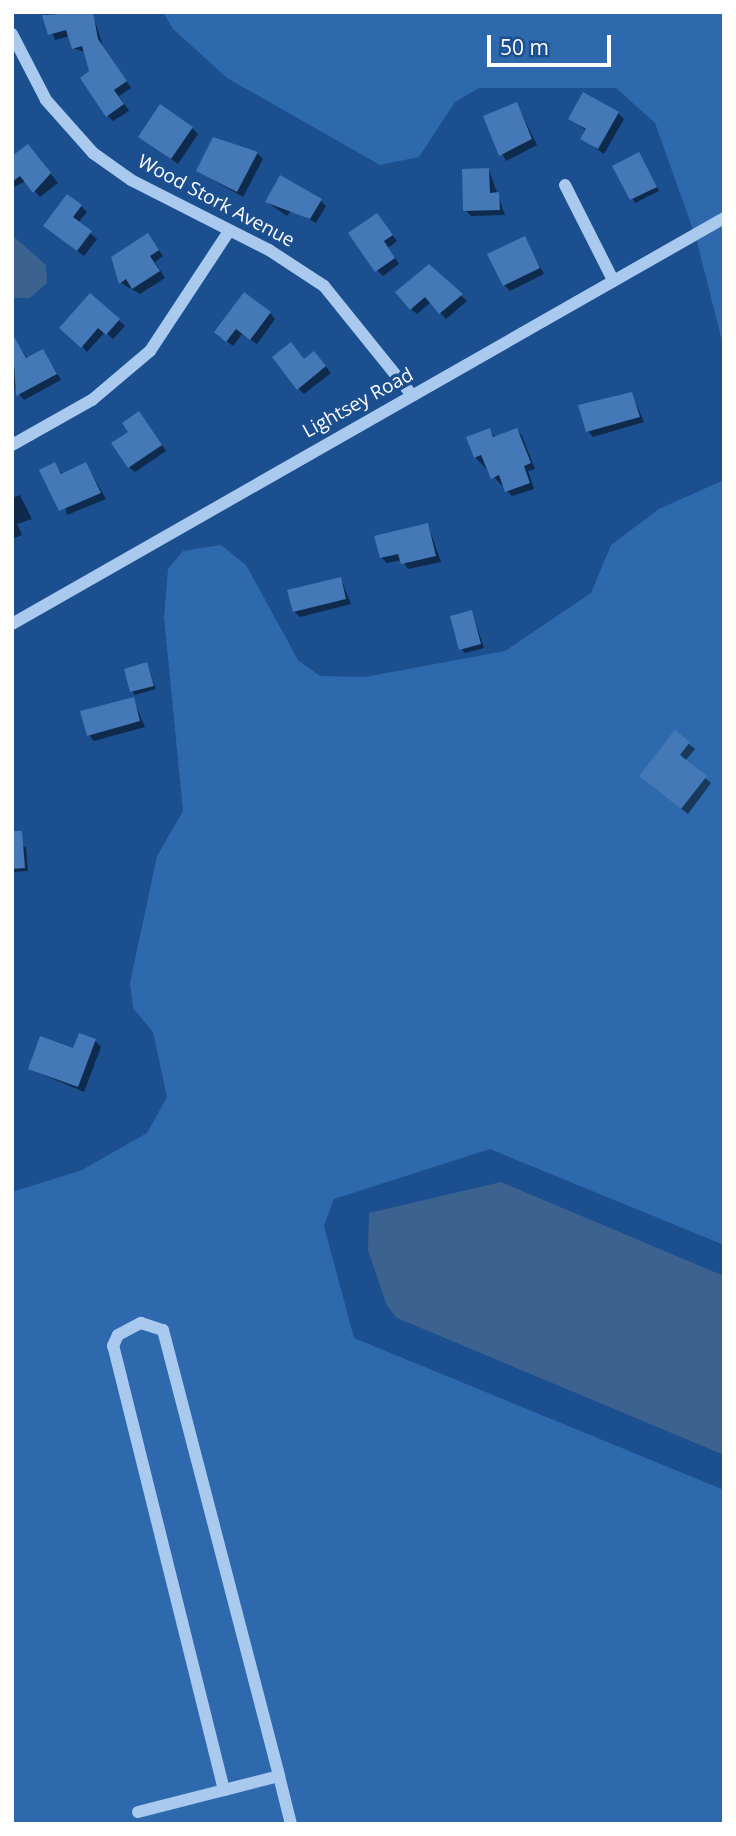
<!DOCTYPE html>
<html>
<head>
<meta charset="utf-8">
<style>
	body { margin:0 }
	#map { position:relative; width:736px; height:1836px; overflow:hidden; background:#1b4f8f; font-family:"Open Sans",sans-serif }
	div>[style] { position:absolute }
	.green>* { inset:0; background:#2e69ad }
	.water>* { inset:0; background:#3c6290 }
	.shadow>* { inset:0; background:#0007 }
	.building>* { inset:0; background:#4478b7 }
	.minor>* { height:12px; margin:-6px; padding:0 6px; transform-origin:6px; border-radius:6px; background:#a9c9ee }
	span { translate:-50% -50%; white-space:nowrap; text-align:center; line-height:1.15; -webkit-text-stroke:7px #1b4f8f; paint-order:stroke }
	.street-label { font-size:19px; color:#fff }
	.frame { position:absolute; inset:0; border:14px solid #fff; pointer-events:none }
	.scale { position:absolute; left:487px; top:35px; width:124px; height:32px; box-sizing:border-box; border:4px solid #fff; border-top:0; padding-left:9px; font-size:21px; line-height:24px; white-space:nowrap; color:#fff; -webkit-text-stroke:5px #1b4f8f; paint-order:stroke }
</style>
</head>
<body>
<div id="map">
	<div class="green">
		<div style="clip-path:polygon(163px 12px,724px 12px,724px 349px,696px 238px,655px 123px,616px 88px,479px 88px,455px 102px,419px 157px,380px 165px,227px 78px,173px 29px)"></div>
		<div style="clip-path:polygon(724px 480px,724px 1245px,490px 1149px,334px 1199px,324px 1226px,354px 1338px,724px 1490px,724px 1824px,14px 1824px,12px 1192px,82px 1170px,147px 1133px,167px 1097px,153px 1032px,133px 1008px,130px 983px,157px 856px,183px 811px,164px 617px,168px 569px,183px 551px,221px 545px,246px 565px,298px 660px,320px 676px,365px 677px,505px 651px,591px 593px,611px 545px,659px 509px)"></div>
	</div>
	<div class="water">
		<div style="clip-path:polygon(12px 235px,46px 265px,47px 283px,30px 298px,12px 298px)"></div>
		<div style="clip-path:polygon(501px 1182px,724px 1276px,724px 1455px,397px 1318px,387px 1306px,368px 1250px,369px 1213px)"></div>
	</div>
	<div class="shadow">
		<div style="clip-path:polygon(44px 12px,92px 12px,103px 46px,131px 88px,119px 96px,129px 111px,113px 121px,108px 116px,85px 52px,73px 48px,70px 36px,55px 40px)"></div>
		<div style="clip-path:polygon(517px 104px,537px 145px,506px 161px,485px 117px)"></div>
		<div style="clip-path:polygon(618px 113px,624px 119px,604px 154px,583px 139px,587px 131px,570px 119px)"></div>
		<div style="clip-path:polygon(192px 128px,198px 134px,178px 164px,140px 136px)"></div>
		<div style="clip-path:polygon(34px 152px,58px 183px,40px 197px,26px 181px,12px 188px,12px 158px)"></div>
		<div style="clip-path:polygon(257px 153px,263px 159px,243px 197px,198px 171px)"></div>
		<div style="clip-path:polygon(639px 154px,659px 191px,635px 203px,615px 167px)"></div>
		<div style="clip-path:polygon(489px 170px,505px 215px,471px 216px,465px 210px)"></div>
		<div style="clip-path:polygon(320px 200px,326px 206px,316px 223px,292px 209px,287px 216px,267px 202px)"></div>
		<div style="clip-path:polygon(81px 206px,87px 212px,78px 223px,97px 239px,84px 256px,51px 231px)"></div>
		<div style="clip-path:polygon(377px 215px,397px 241px,388px 248px,399px 264px,383px 276px,377px 270px)"></div>
		<div style="clip-path:polygon(148px 236px,163px 256px,155px 262px,165px 278px,140px 294px,121px 283px,113px 258px)"></div>
		<div style="clip-path:polygon(524px 238px,544px 274px,510px 291px,504px 285px)"></div>
		<div style="clip-path:polygon(429px 266px,467px 301px,446px 319px,431px 302px,417px 314px,411px 309px)"></div>
		<div style="clip-path:polygon(90px 295px,125px 326px,113px 339px,105px 332px,87px 352px,82px 346px)"></div>
		<div style="clip-path:polygon(270px 313px,275px 319px,257px 344px,242px 334px,233px 346px,216px 332px)"></div>
		<div style="clip-path:polygon(19px 347px,28px 359px,43px 351px,61px 380px,24px 400px,12px 385px,12px 351px)"></div>
		<div style="clip-path:polygon(320px 359px,331px 373px,304px 394px,298px 388px,305px 361px)"></div>
		<div style="clip-path:polygon(632px 394px,644px 422px,593px 437px,588px 431px)"></div>
		<div style="clip-path:polygon(139px 413px,166px 451px,135px 472px,129px 467px,130px 432px)"></div>
		<div style="clip-path:polygon(489px 430px,496px 438px,517px 430px,522px 436px,535px 469px,528px 471px,534px 489px,512px 496px,475px 457px)"></div>
		<div style="clip-path:polygon(55px 464px,63px 475px,86px 464px,106px 499px,67px 515px)"></div>
		<div style="clip-path:polygon(20px 495px,32px 519px,17px 524px,22px 535px,12px 539px,12px 498px)"></div>
		<div style="clip-path:polygon(428px 525px,441px 562px,408px 569px,402px 560px,387px 563px,381px 557px)"></div>
		<div style="clip-path:polygon(341px 579px,351px 604px,300px 617px,294px 611px)"></div>
		<div style="clip-path:polygon(472px 612px,484px 648px,465px 653px,461px 649px)"></div>
		<div style="clip-path:polygon(147px 664px,156px 689px,135px 695px,132px 691px)"></div>
		<div style="clip-path:polygon(133px 699px,145px 727px,94px 741px,89px 735px)"></div>
		<div style="clip-path:polygon(675px 732px,695px 749px,685px 761px,711px 783px,688px 814px,647px 782px)"></div>
		<div style="clip-path:polygon(12px 844px,26px 847px,28px 871px,12px 872px)"></div>
		<div style="clip-path:polygon(95px 1041px,101px 1047px,84px 1092px,30px 1069px)"></div>
	</div>
	<div class="building">
		<div style="clip-path:polygon(93px 12px,98px 39px,127px 81px,114px 90px,124px 104px,106px 117px,80px 78px,89px 71px,82px 46px,72px 49px,66px 30px,48px 35px,42px 15px)"></div>
		<div style="clip-path:polygon(583px 92px,619px 112px,598px 149px,580px 139px,586px 129px,568px 119px)"></div>
		<div style="clip-path:polygon(517px 102px,532px 139px,499px 156px,483px 116px)"></div>
		<div style="clip-path:polygon(160px 104px,193px 127px,171px 159px,138px 137px)"></div>
		<div style="clip-path:polygon(213px 137px,258px 152px,237px 192px,196px 171px)"></div>
		<div style="clip-path:polygon(28px 144px,51px 173px,33px 193px,20px 176px,12px 182px,12px 156px)"></div>
		<div style="clip-path:polygon(639px 152px,657px 187px,630px 200px,612px 166px)"></div>
		<div style="clip-path:polygon(489px 168px,490px 193px,499px 192px,500px 210px,463px 211px,462px 169px)"></div>
		<div style="clip-path:polygon(280px 175px,322px 199px,310px 219px,265px 202px)"></div>
		<div style="clip-path:polygon(67px 194px,82px 205px,73px 217px,92px 231px,77px 251px,43px 226px)"></div>
		<div style="clip-path:polygon(377px 213px,393px 235px,384px 241px,395px 258px,375px 272px,348px 233px)"></div>
		<div style="clip-path:polygon(148px 233px,159px 250px,150px 256px,160px 271px,132px 289px,126px 279px,119px 284px,111px 257px)"></div>
		<div style="clip-path:polygon(525px 236px,540px 268px,503px 286px,487px 254px)"></div>
		<div style="clip-path:polygon(429px 264px,463px 294px,439px 314px,425px 297px,410px 310px,395px 292px)"></div>
		<div style="clip-path:polygon(244px 292px,271px 312px,250px 340px,236px 329px,226px 342px,214px 332px)"></div>
		<div style="clip-path:polygon(90px 293px,120px 319px,106px 335px,98px 328px,81px 348px,59px 328px)"></div>
		<div style="clip-path:polygon(12px 333px,26px 358px,43px 349px,57px 374px,16px 396px)"></div>
		<div style="clip-path:polygon(291px 342px,304px 359px,314px 351px,326px 366px,297px 390px,272px 357px)"></div>
		<div style="clip-path:polygon(632px 392px,640px 417px,586px 432px,578px 405px)"></div>
		<div style="clip-path:polygon(139px 411px,162px 445px,128px 468px,111px 443px,128px 432px,122px 423px)"></div>
		<div style="clip-path:polygon(490px 428px,493px 437px,517px 428px,531px 463px,524px 466px,530px 483px,505px 492px,499px 475px,491px 479px,481px 455px,474px 458px,466px 437px)"></div>
		<div style="clip-path:polygon(55px 462px,61px 474px,86px 462px,101px 493px,59px 511px,39px 470px)"></div>
		<div style="clip-path:polygon(428px 523px,436px 556px,401px 564px,398px 554px,380px 558px,374px 536px)"></div>
		<div style="clip-path:polygon(341px 577px,346px 599px,293px 612px,287px 590px)"></div>
		<div style="clip-path:polygon(472px 610px,481px 644px,459px 650px,450px 616px)"></div>
		<div style="clip-path:polygon(147px 662px,154px 686px,130px 692px,124px 669px)"></div>
		<div style="clip-path:polygon(134px 697px,140px 721px,87px 736px,80px 711px)"></div>
		<div style="clip-path:polygon(675px 730px,690px 742px,680px 755px,707px 776px,681px 809px,639px 776px)"></div>
		<div style="clip-path:polygon(12px 831px,22px 831px,25px 868px,12px 869px)"></div>
		<div style="clip-path:polygon(79px 1033px,96px 1039px,78px 1087px,28px 1069px,40px 1036px,73px 1048px)"></div>
	</div>
	<div class="minor">
		<div style="left:12px;top:34px;width:74px;rotate:62.7deg"></div>
		<div style="left:46px;top:100px;width:71px;rotate:48.4deg"></div>
		<div style="left:93px;top:153px;width:47px;rotate:35.4deg"></div>
		<div style="left:131px;top:180px;width:155px;rotate:26.9deg"></div>
		<div style="left:269px;top:250px;width:66px;rotate:33.2deg"></div>
		<div style="left:324px;top:286px;width:140px;rotate:51.1deg"></div>
		<div style="left:565px;top:185px;width:106px;rotate:63.2deg"></div>
		<div style="left:12px;top:445px;width:92px;rotate:-29.4deg"></div>
		<div style="left:92px;top:400px;width:76px;rotate:-40.2deg"></div>
		<div style="left:150px;top:351px;width:144px;rotate:-56.6deg"></div>
		<div style="left:12px;top:624px;width:820px;rotate:-29.69deg"></div>
		<div style="left:279px;top:1776px;width:57px;rotate:165.7deg"></div>
		<div style="left:224px;top:1790px;width:458px;rotate:-104deg"></div>
		<div style="left:113px;top:1346px;width:12px;rotate:-66deg"></div>
		<div style="left:118px;top:1335px;width:26px;rotate:-28deg"></div>
		<div style="left:141px;top:1323px;width:23px;rotate:18deg"></div>
		<div style="left:163px;top:1330px;width:461px;rotate:75.4deg"></div>
		<div style="left:279px;top:1776px;width:49px;rotate:76deg"></div>
		<div style="left:138px;top:1812px;width:89px;rotate:-14.3deg"></div>
	</div>
	<div class="street-label">
		<span style="left:216px;top:201px;rotate:28deg">Wood Stork Avenue</span>
		<span style="left:358px;top:403px;rotate:-29deg">Lightsey Road</span>
	</div>
	<div class="frame"></div>
	<div class="scale">50 m</div>
</div>
</body>
</html>
